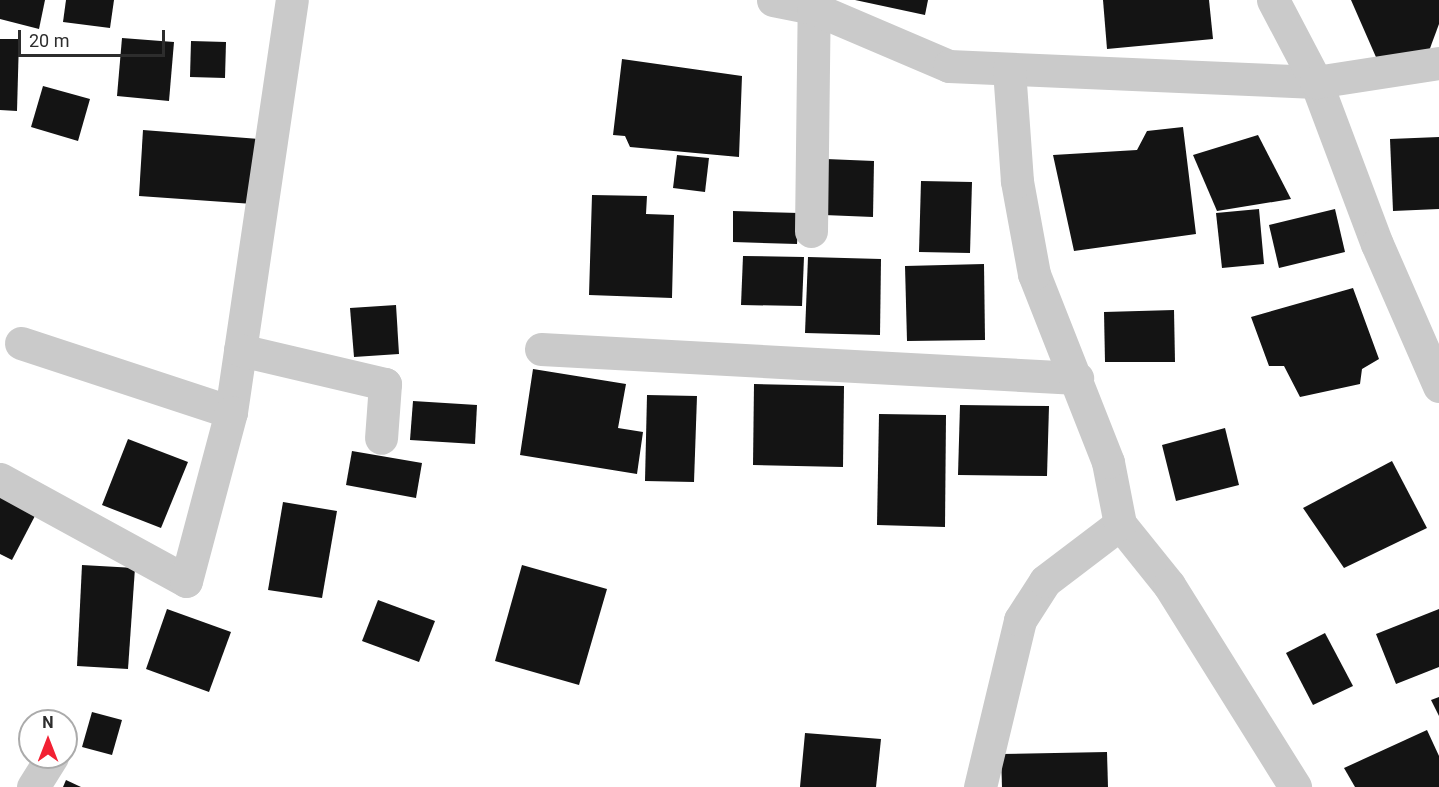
<!DOCTYPE html>
<html>
<head>
<meta charset="utf-8">
<style>
	body { margin:0 }
	#map { position:relative; width:1439px; height:787px; overflow:hidden; background:#fff; font-family:Roboto,sans-serif }
	div>[style] { position:absolute }
	.building>* { inset:0; background:#141414 }
	.minor>* { height:33px; margin:-16.5px; padding:0 16.5px; transform-origin:16.5px; border-radius:16.5px; background:#cacaca }
	.tertiary>* { height:33px; margin:-16.5px; padding:0 16.5px; transform-origin:16.5px; border-radius:16.5px; background:#cacaca }
	span { translate:-50% -50%; white-space:nowrap; text-align:center; line-height:1.15; -webkit-text-stroke:6px #fff; paint-order:stroke }
	.north { position:absolute; left:18px; top:709px; width:60px; height:60px; box-sizing:border-box; background:#fff; border:2px solid #ababab; border-radius:50%; rotate:0deg; font-size:16px; font-weight:700; line-height:24px; text-align:center; color:#2d2d2d }
	.north::after { content:''; display:block; margin:auto; width:21px; height:27px; background:#f22133; clip-path:polygon(50% 0,100% 100%,50% 72%,0 100%) }
	.scale { position:absolute; left:18px; top:30px; width:147px; height:27px; box-sizing:border-box; border:3px solid #2d2d2d; border-top:0; padding-left:8px; font-size:18px; line-height:21px; white-space:nowrap; color:#2d2d2d; -webkit-text-stroke:4px #fff; paint-order:stroke }
</style>
</head>
<body>
<div id="map">
	<div class="building">
		<div style="clip-path:polygon(0 0,45px 0,39px 29px,0 19px)"></div>
		<div style="clip-path:polygon(66px 0,114px 0,110px 28px,63px 22px)"></div>
		<div style="clip-path:polygon(855px 0,928px 0,925px 15px)"></div>
		<div style="clip-path:polygon(1103px 0,1209px 0,1213px 39px,1107px 49px)"></div>
		<div style="clip-path:polygon(1351px 0,1439px 0,1439px 24px,1429px 51px,1379px 64px)"></div>
		<div style="clip-path:polygon(122px 38px,174px 42px,169px 101px,117px 96px)"></div>
		<div style="clip-path:polygon(0 39px,19px 39px,17px 111px,0 110px)"></div>
		<div style="clip-path:polygon(191px 41px,226px 42px,225px 78px,190px 77px)"></div>
		<div style="clip-path:polygon(622px 59px,742px 76px,739px 157px,630px 147px,625px 136px,613px 135px)"></div>
		<div style="clip-path:polygon(43px 86px,90px 99px,78px 141px,31px 127px)"></div>
		<div style="clip-path:polygon(1183px 127px,1196px 234px,1074px 251px,1053px 155px,1137px 150px,1147px 131px)"></div>
		<div style="clip-path:polygon(143px 130px,258px 139px,253px 204px,139px 196px)"></div>
		<div style="clip-path:polygon(1258px 135px,1291px 199px,1217px 211px,1193px 155px)"></div>
		<div style="clip-path:polygon(1439px 137px,1439px 209px,1393px 211px,1390px 139px)"></div>
		<div style="clip-path:polygon(677px 155px,709px 158px,705px 192px,673px 188px)"></div>
		<div style="clip-path:polygon(826px 159px,874px 161px,873px 217px,824px 215px)"></div>
		<div style="clip-path:polygon(921px 181px,972px 182px,970px 253px,919px 252px)"></div>
		<div style="clip-path:polygon(592px 195px,647px 196px,646px 214px,674px 215px,672px 298px,589px 295px)"></div>
		<div style="clip-path:polygon(1259px 209px,1264px 264px,1222px 268px,1216px 213px)"></div>
		<div style="clip-path:polygon(1335px 209px,1345px 252px,1279px 268px,1269px 225px)"></div>
		<div style="clip-path:polygon(733px 211px,799px 213px,797px 244px,733px 242px)"></div>
		<div style="clip-path:polygon(743px 256px,804px 257px,802px 306px,741px 305px)"></div>
		<div style="clip-path:polygon(808px 257px,881px 259px,880px 335px,805px 333px)"></div>
		<div style="clip-path:polygon(984px 264px,985px 340px,907px 341px,905px 266px)"></div>
		<div style="clip-path:polygon(1353px 288px,1379px 359px,1362px 369px,1360px 384px,1300px 397px,1284px 366px,1269px 366px,1251px 317px)"></div>
		<div style="clip-path:polygon(396px 305px,399px 354px,354px 357px,350px 308px)"></div>
		<div style="clip-path:polygon(1174px 310px,1175px 362px,1105px 362px,1104px 312px)"></div>
		<div style="clip-path:polygon(533px 369px,626px 384px,618px 428px,643px 432px,637px 474px,520px 455px)"></div>
		<div style="clip-path:polygon(754px 384px,844px 386px,843px 467px,753px 465px)"></div>
		<div style="clip-path:polygon(647px 395px,697px 396px,694px 482px,645px 481px)"></div>
		<div style="clip-path:polygon(413px 401px,477px 405px,475px 444px,410px 440px)"></div>
		<div style="clip-path:polygon(960px 405px,1049px 406px,1047px 476px,958px 475px)"></div>
		<div style="clip-path:polygon(879px 414px,946px 415px,945px 527px,877px 525px)"></div>
		<div style="clip-path:polygon(1225px 428px,1239px 485px,1176px 501px,1162px 445px)"></div>
		<div style="clip-path:polygon(128px 439px,188px 462px,161px 528px,102px 505px)"></div>
		<div style="clip-path:polygon(352px 451px,422px 463px,416px 498px,346px 485px)"></div>
		<div style="clip-path:polygon(1392px 461px,1427px 528px,1344px 568px,1303px 508px)"></div>
		<div style="clip-path:polygon(0 493px,37px 512px,12px 560px,0 554px)"></div>
		<div style="clip-path:polygon(283px 502px,337px 511px,322px 598px,268px 590px)"></div>
		<div style="clip-path:polygon(82px 565px,135px 568px,128px 669px,77px 666px)"></div>
		<div style="clip-path:polygon(522px 565px,607px 589px,579px 685px,495px 661px)"></div>
		<div style="clip-path:polygon(378px 600px,435px 621px,419px 662px,362px 641px)"></div>
		<div style="clip-path:polygon(167px 609px,231px 632px,209px 692px,146px 669px)"></div>
		<div style="clip-path:polygon(1439px 609px,1439px 667px,1396px 684px,1376px 634px)"></div>
		<div style="clip-path:polygon(1325px 633px,1353px 686px,1313px 705px,1286px 653px)"></div>
		<div style="clip-path:polygon(1439px 697px,1439px 716px,1431px 700px)"></div>
		<div style="clip-path:polygon(92px 712px,122px 720px,112px 755px,82px 747px)"></div>
		<div style="clip-path:polygon(1427px 730px,1439px 756px,1439px 787px,1355px 787px,1344px 768px)"></div>
		<div style="clip-path:polygon(805px 733px,881px 739px,876px 787px,800px 787px)"></div>
		<div style="clip-path:polygon(1107px 752px,1108px 787px,1002px 787px,1001px 754px)"></div>
		<div style="clip-path:polygon(66px 780px,81px 787px,63px 787px)"></div>
	</div>
	<div class="minor">
		<div style="left:1316px;top:82px;width:173px;rotate:69.4deg"></div>
		<div style="left:1377px;top:244px;width:155px;rotate:66.4deg"></div>
		<div style="left:811px;top:231px;width:231px;rotate:-89.3deg"></div>
		<div style="left:21px;top:343px;width:221px;rotate:18.2deg"></div>
		<div style="left:231px;top:412px;width:416px;rotate:-81.6deg"></div>
		<div style="left:541px;top:349px;width:537px;rotate:3.1deg"></div>
		<div style="left:240px;top:350px;width:149px;rotate:13.2deg"></div>
		<div style="left:385px;top:384px;width:54px;rotate:94.2deg"></div>
		<div style="left:0;top:479px;width:212px;rotate:28.7deg"></div>
		<div style="left:186px;top:581px;width:175px;rotate:-75.1deg"></div>
		<div style="left:1120px;top:524px;width:78px;rotate:51.2deg"></div>
		<div style="left:1169px;top:585px;width:238px;rotate:58deg"></div>
		<div style="left:33px;top:787px;width:36px;rotate:-58deg"></div>
	</div>
	<div class="tertiary">
		<div style="left:773px;top:0;width:41px;rotate:11.3deg"></div>
		<div style="left:813px;top:8px;width:148px;rotate:23.1deg"></div>
		<div style="left:949px;top:66px;width:367px;rotate:2.5deg"></div>
		<div style="left:1273px;top:0;width:93px;rotate:62.3deg"></div>
		<div style="left:1316px;top:82px;width:124px;rotate:-8.8deg"></div>
		<div style="left:980px;top:787px;width:172px;rotate:-76.5deg"></div>
		<div style="left:1020px;top:620px;width:46px;rotate:-57.3deg"></div>
		<div style="left:1045px;top:581px;width:94px;rotate:-37.2deg"></div>
		<div style="left:1120px;top:524px;width:63px;rotate:-101deg"></div>
		<div style="left:1108px;top:462px;width:202px;rotate:-111.5deg"></div>
		<div style="left:1034px;top:274px;width:95px;rotate:-100.4deg"></div>
		<div style="left:1017px;top:181px;width:112px;rotate:-94.1deg"></div>
	</div>
	<div class="north">N</div>
	<div class="scale">20 m</div>
</div>
</body>
</html>
